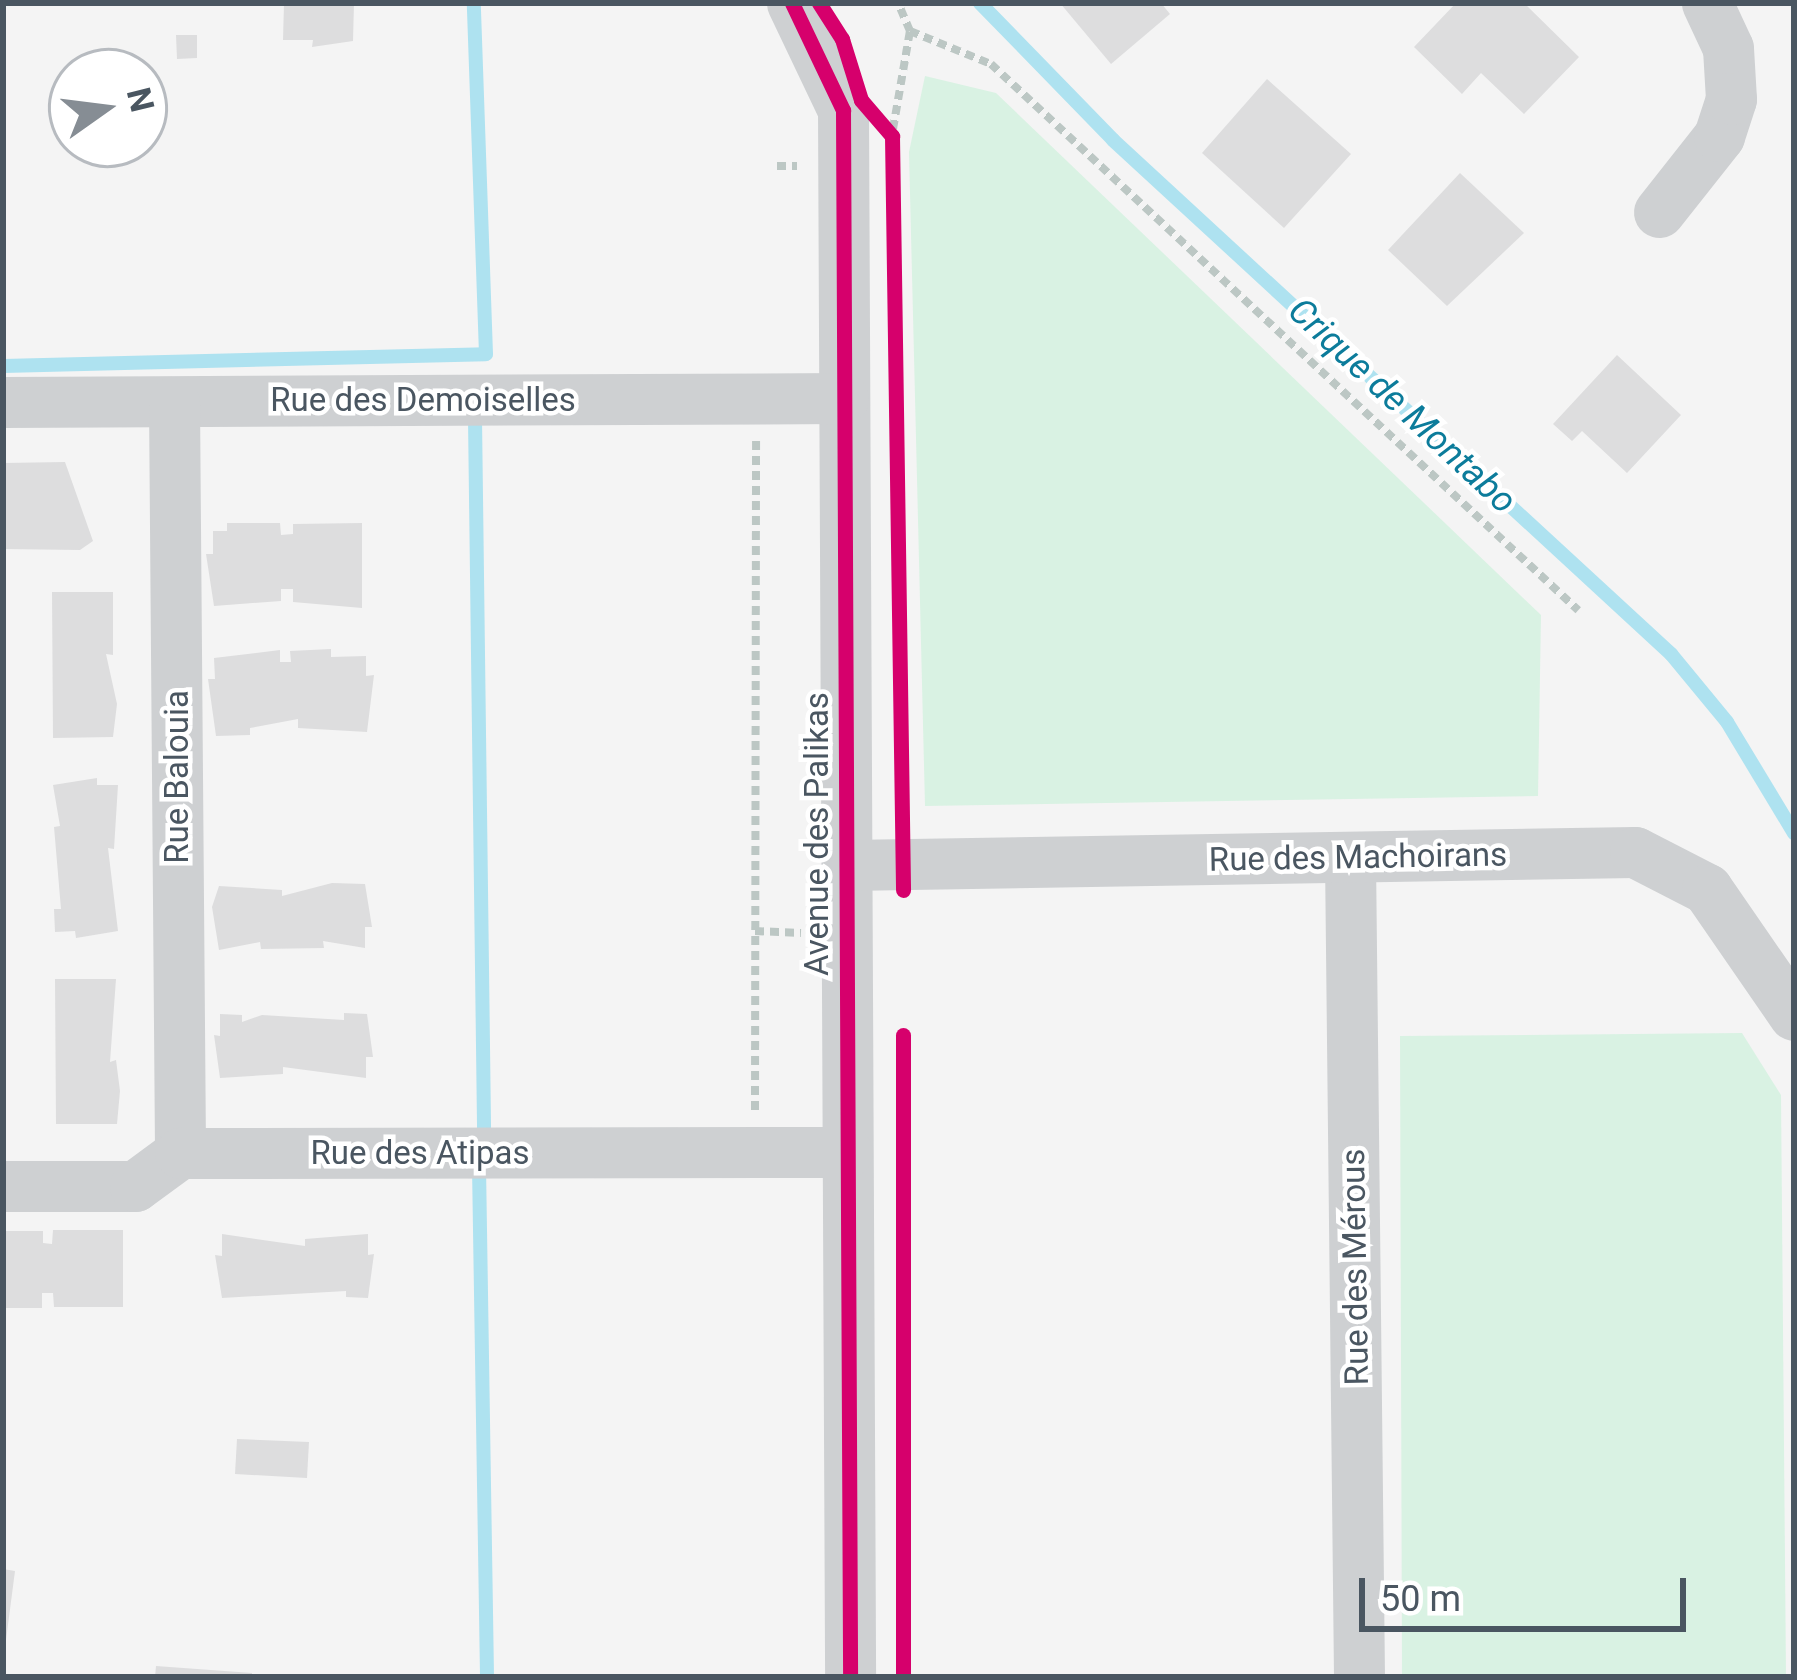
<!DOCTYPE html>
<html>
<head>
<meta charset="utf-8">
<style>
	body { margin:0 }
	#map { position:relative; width:1797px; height:1680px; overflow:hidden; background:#f4f4f4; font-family:Roboto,sans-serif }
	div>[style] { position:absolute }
	.green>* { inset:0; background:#d9f2e3 }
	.stream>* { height:14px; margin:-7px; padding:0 7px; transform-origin:7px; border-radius:7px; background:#aee2f0 }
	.building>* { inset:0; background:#ddddde }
	.path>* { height:8px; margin-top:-4px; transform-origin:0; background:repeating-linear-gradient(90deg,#bcc7c4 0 9px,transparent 0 15px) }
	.minor>* { height:51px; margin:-25.5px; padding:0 25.5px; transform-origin:25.5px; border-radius:25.5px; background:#ced0d2 }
	.cycleway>* { height:15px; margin:-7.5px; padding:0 7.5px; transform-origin:7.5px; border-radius:7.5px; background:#d6006c }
	span { translate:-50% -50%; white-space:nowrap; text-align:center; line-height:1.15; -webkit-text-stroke:9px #fff; paint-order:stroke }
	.street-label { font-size:33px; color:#4a5661 }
	.water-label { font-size:36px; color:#0c7c9b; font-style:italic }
	.frame { position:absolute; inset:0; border:6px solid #4a5661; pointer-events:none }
	.north { position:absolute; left:48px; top:48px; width:120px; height:120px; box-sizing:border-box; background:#fff; border:3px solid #b7bbc0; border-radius:50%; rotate:76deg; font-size:33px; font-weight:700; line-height:48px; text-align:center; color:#4a5661 }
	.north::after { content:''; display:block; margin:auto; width:42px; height:54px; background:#868d94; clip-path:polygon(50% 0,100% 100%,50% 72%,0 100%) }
	.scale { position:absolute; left:1359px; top:1578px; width:327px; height:54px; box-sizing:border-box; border:6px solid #4a5661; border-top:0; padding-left:15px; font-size:36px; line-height:42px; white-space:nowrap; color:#4a5661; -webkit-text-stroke:9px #fff; paint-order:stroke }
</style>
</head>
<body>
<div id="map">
	<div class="green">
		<div style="clip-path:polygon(925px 76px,996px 93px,1541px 615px,1538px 796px,925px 806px,909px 152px)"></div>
		<div style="clip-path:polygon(1742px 1033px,1781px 1095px,1786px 1677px,1402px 1677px,1400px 1036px)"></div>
	</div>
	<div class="stream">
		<div style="left:980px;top:3px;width:191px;rotate:45.8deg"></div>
		<div style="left:1113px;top:140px;width:759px;rotate:42.65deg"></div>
		<div style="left:1671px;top:654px;width:88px;rotate:50.5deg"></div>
		<div style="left:1727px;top:722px;width:130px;rotate:58.9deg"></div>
		<div style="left:3px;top:366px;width:483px;rotate:-1.4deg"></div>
		<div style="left:486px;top:354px;width:351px;rotate:-92deg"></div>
		<div style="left:475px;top:418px;width:710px;rotate:89.27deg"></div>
		<div style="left:479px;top:1166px;width:511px;rotate:89.1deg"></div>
	</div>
	<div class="building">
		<div style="clip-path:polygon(284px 3px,354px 3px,353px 41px,312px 47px,313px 40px,283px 40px)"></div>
		<div style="clip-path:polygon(1060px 3px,1161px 3px,1170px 14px,1111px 64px)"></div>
		<div style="clip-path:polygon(1456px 3px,1524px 3px,1579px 57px,1524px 114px,1481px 73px,1462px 94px,1414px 47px)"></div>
		<div style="clip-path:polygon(176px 35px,197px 35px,197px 58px,177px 59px)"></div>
		<div style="clip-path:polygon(1267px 79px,1351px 154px,1284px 228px,1202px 153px)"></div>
		<div style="clip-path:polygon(1460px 173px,1524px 233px,1447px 306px,1388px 250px)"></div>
		<div style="clip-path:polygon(1617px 355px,1681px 415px,1627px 473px,1582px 431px,1572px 441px,1553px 424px)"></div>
		<div style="clip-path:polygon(65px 462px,93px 541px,80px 550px,3px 549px,3px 463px)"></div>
		<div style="clip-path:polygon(227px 523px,280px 523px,281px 535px,293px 534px,293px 524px,362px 523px,362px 608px,293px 602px,293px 589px,281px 589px,281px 601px,214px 606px,206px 554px,213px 554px,213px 531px,227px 531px)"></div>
		<div style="clip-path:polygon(52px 592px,113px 592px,113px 655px,106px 654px,117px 704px,113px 737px,53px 738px)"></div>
		<div style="clip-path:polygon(331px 649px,331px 657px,366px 656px,366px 676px,374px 675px,367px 732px,298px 728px,298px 719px,250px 728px,250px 735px,216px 736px,208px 679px,215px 679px,214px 658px,280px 650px,280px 662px,291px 662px,290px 651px)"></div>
		<div style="clip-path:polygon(97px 778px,97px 785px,118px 785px,114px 849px,108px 848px,118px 931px,76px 938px,75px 931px,55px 932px,54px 909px,61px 909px,54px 827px,60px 826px,53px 785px)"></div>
		<div style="clip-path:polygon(332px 883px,365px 884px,372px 927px,365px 927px,365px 948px,323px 941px,324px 948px,261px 949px,260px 942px,219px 950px,212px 907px,219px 886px,282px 890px,282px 896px)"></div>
		<div style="clip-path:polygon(55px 979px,116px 979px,110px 1062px,116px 1060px,120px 1091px,117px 1124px,56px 1124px)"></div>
		<div style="clip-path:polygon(344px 1013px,367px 1014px,373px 1057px,366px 1057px,366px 1078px,283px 1067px,283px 1074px,220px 1078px,214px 1035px,220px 1036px,220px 1014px,242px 1015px,242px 1022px,262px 1015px,344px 1020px)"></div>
		<div style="clip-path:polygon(53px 1230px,123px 1230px,123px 1307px,54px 1307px,53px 1293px,42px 1293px,42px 1308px,3px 1308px,3px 1231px,43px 1231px,43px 1243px,52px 1244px)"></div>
		<div style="clip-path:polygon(222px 1234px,305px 1246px,305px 1239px,368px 1234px,368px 1255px,374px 1254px,368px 1298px,346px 1297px,346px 1291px,222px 1298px,215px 1255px,222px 1256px)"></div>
		<div style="clip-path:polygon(237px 1439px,309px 1442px,307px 1478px,235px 1474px)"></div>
		<div style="clip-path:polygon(3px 1569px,15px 1571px,6px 1640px,3px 1640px)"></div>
		<div style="clip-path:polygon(156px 1666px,252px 1673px,252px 1677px,155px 1677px)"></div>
	</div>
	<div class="path">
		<div style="left:910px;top:31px;width:87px;rotate:22.2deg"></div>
		<div style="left:991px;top:64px;width:802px;rotate:42.93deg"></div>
		<div style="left:893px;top:129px;width:99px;rotate:-80.2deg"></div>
		<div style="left:910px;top:31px;width:30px;rotate:-113deg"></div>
		<div style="left:777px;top:166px;width:20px"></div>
		<div style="left:755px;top:931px;width:46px;rotate:2.5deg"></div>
		<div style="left:755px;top:1110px;width:669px;rotate:-89.91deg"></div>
	</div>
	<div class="minor">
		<div style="left:792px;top:3px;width:119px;rotate:64.5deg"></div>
		<div style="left:843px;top:110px;width:1567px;rotate:89.74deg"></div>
		<div style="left:1659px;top:212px;width:97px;rotate:-51.7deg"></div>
		<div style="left:1719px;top:136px;width:39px;rotate:-72deg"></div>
		<div style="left:1731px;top:99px;width:51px;rotate:-93.4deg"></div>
		<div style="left:1728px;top:48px;width:50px;rotate:-115deg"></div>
		<div style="left:3px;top:402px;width:840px;rotate:-0.27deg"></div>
		<div style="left:174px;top:402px;width:751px;rotate:89.54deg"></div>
		<div style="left:1350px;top:858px;width:819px;rotate:89.37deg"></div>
		<div style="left:848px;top:865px;width:787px;rotate:-0.95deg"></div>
		<div style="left:1635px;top:852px;width:81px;rotate:27.2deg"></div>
		<div style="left:1707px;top:889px;width:153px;rotate:55.4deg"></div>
		<div style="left:3px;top:1186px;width:132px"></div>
		<div style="left:135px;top:1186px;width:56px;rotate:-36.3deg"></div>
		<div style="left:180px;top:1153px;width:667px;rotate:-0.09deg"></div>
	</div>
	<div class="cycleway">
		<div style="left:792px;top:3px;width:119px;rotate:64.5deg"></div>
		<div style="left:843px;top:110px;width:1567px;rotate:89.74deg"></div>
		<div style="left:819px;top:3px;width:43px;rotate:57.4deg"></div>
		<div style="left:842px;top:39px;width:64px;rotate:72.7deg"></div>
		<div style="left:861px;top:100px;width:48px;rotate:49.3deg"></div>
		<div style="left:892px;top:136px;width:754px;rotate:89.16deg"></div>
		<div style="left:903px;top:1677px;width:642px;rotate:-90deg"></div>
	</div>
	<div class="street-label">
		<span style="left:423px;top:400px">Rue des Demoiselles</span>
		<span style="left:177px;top:777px;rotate:-90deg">Rue Balouia</span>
		<span style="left:817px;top:834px;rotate:-90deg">Avenue des Palikas</span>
		<span style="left:1358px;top:857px;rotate:-1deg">Rue des Machoirans</span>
		<span style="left:420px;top:1153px">Rue des Atipas</span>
		<span style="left:1355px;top:1267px;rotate:-91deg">Rue des Mérous</span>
	</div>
	<div class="water-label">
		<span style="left:1402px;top:406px;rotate:43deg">Crique de Montabo</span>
	</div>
	<div class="frame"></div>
	<div class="north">N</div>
	<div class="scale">50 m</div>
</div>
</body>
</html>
